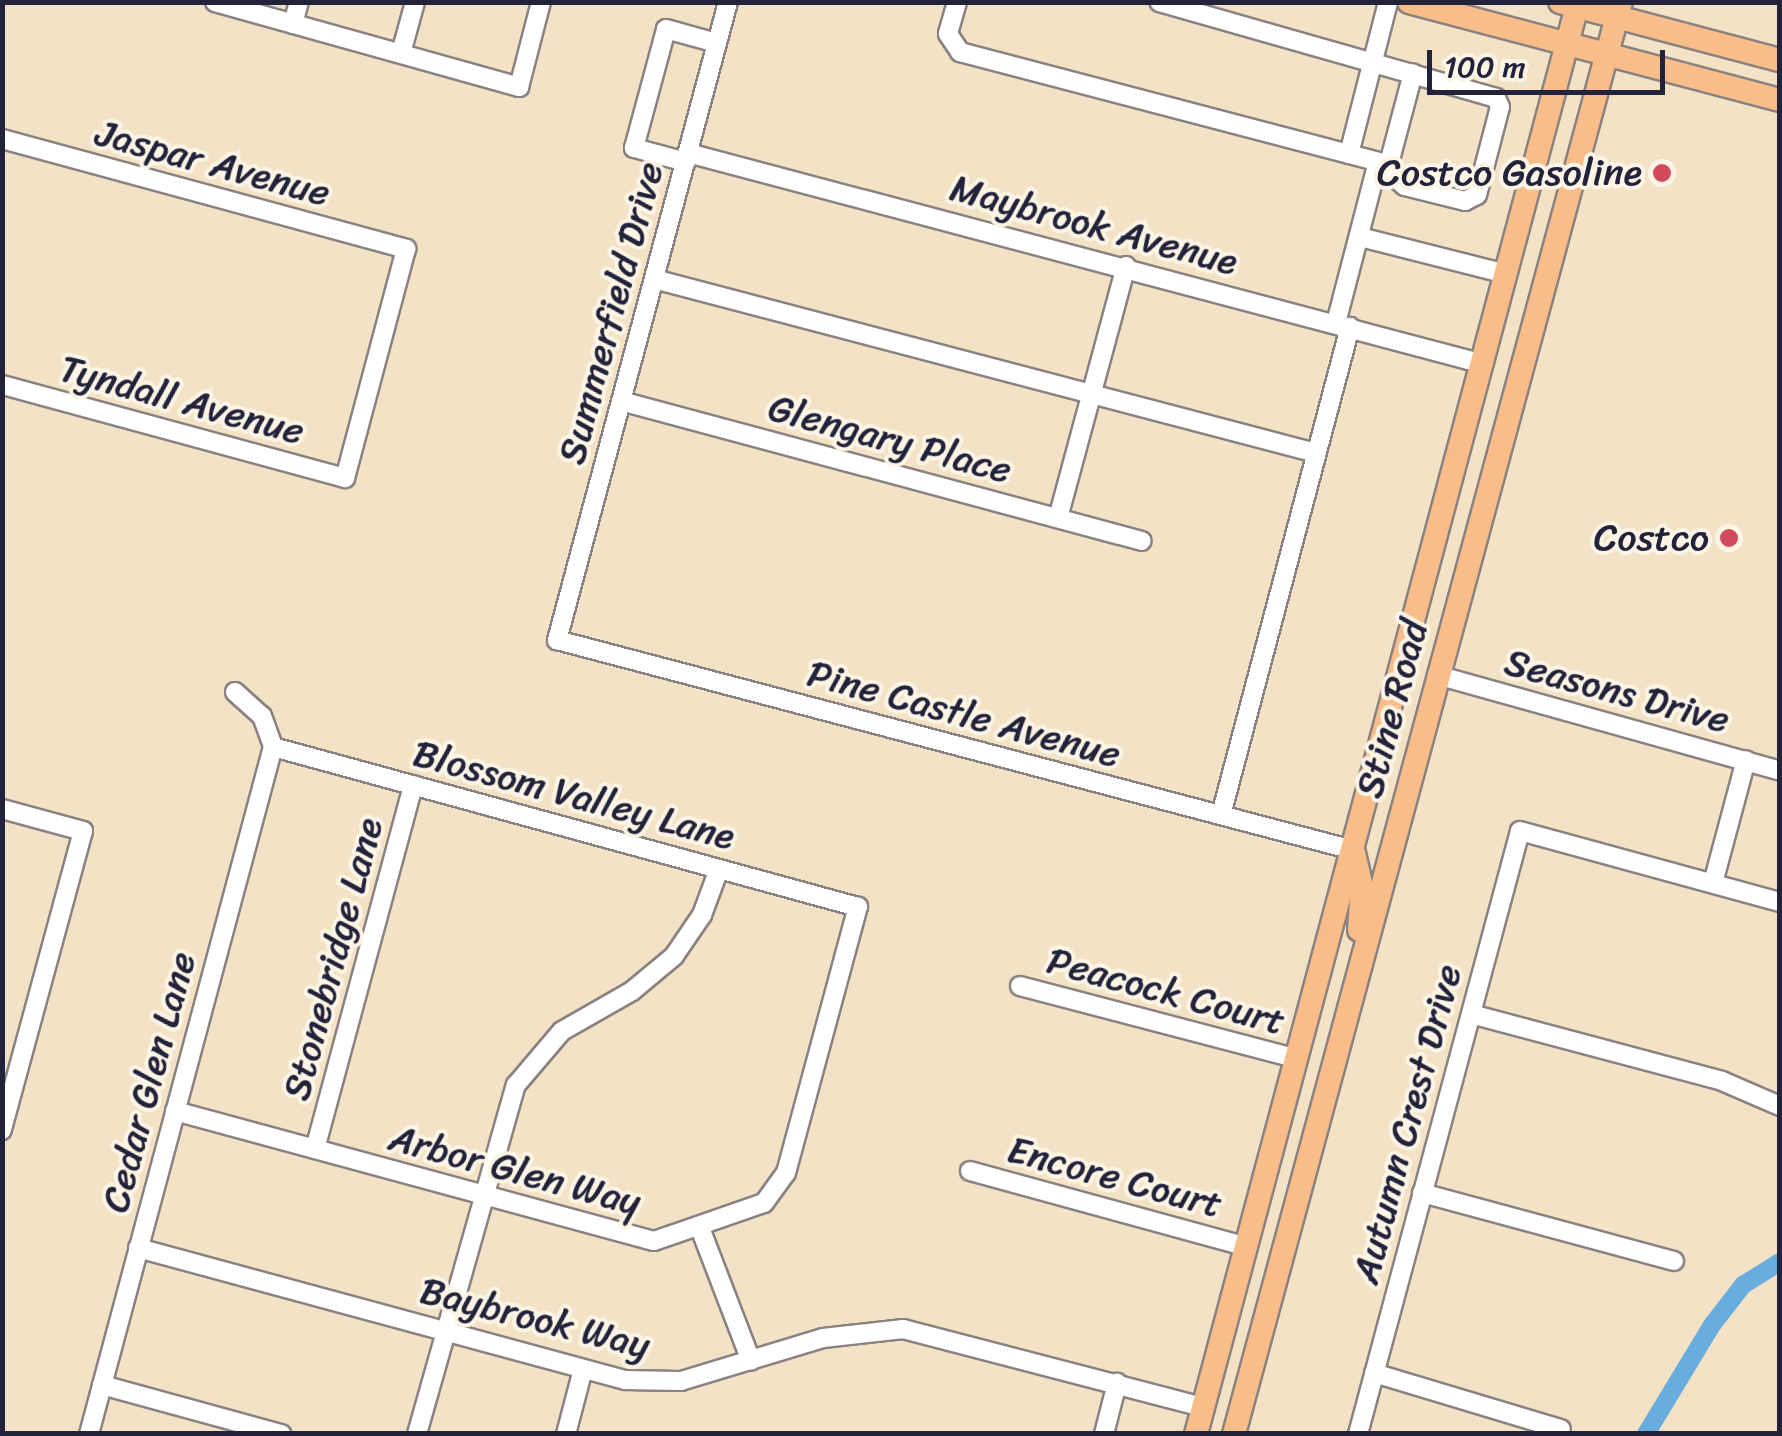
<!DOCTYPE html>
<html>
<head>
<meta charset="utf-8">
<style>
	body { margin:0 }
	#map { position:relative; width:1782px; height:1436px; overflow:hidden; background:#f3e2c5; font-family:Sriracha,sans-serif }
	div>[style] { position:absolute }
	.canal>* { height:18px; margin:-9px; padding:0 9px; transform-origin:9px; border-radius:9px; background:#69adde }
	.roads { filter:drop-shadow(2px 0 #8a8280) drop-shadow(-2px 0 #8a8280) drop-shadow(0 2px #8a8280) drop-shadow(0 -2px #8a8280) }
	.minor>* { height:18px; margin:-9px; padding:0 9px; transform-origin:9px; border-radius:9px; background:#fff }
	.major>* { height:22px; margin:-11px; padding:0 11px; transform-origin:11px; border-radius:11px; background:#f8bd89 }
	.dots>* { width:28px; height:28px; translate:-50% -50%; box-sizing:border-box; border:5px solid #fcf5e5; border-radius:50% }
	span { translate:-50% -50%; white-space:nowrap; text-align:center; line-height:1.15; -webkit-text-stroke:8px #fcf5e5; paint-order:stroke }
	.street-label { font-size:38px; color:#22223b }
	.poi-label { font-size:38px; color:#22223b }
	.right { translate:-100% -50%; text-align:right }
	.frame { position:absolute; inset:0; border:5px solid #22223b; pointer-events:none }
	.scale { position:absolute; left:1427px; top:50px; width:238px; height:45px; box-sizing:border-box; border:5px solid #22223b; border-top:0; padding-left:12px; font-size:30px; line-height:35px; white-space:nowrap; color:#22223b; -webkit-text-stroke:8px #fcf5e5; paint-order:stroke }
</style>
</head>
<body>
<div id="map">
	<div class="canal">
		<div style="left:1646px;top:1434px;width:127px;rotate:-58.8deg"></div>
		<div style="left:1712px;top:1325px;width:51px;rotate:-52.2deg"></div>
		<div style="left:1743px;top:1285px;width:44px;rotate:-31.9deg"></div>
	</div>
	<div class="roads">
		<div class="minor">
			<div style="left:215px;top:2px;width:316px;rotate:15.6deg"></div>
			<div style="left:519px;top:87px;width:88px;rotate:-75.5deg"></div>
			<div style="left:728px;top:2px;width:661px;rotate:105deg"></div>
			<div style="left:557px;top:640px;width:823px;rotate:14.78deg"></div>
			<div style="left:957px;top:2px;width:33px;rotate:106deg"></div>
			<div style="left:948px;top:34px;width:22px;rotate:56deg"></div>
			<div style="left:960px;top:52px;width:432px;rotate:14.7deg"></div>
			<div style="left:1378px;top:162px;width:36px;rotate:42deg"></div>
			<div style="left:1405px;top:186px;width:62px;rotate:14deg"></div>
			<div style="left:1465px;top:201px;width:13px;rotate:-27deg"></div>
			<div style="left:1477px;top:195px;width:91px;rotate:-75.4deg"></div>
			<div style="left:1500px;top:107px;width:10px;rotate:-114deg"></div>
			<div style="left:1496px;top:98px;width:350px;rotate:-164.1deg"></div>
			<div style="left:293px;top:24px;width:23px;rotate:-75deg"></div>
			<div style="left:401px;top:53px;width:53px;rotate:-74.6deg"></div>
			<div style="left:2px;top:139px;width:419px;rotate:15.2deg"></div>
			<div style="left:406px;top:249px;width:237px;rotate:104.9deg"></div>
			<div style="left:345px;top:478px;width:355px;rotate:-164.8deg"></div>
			<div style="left:688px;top:153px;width:823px;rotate:14.86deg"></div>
			<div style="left:1349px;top:154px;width:157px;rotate:-75.6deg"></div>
			<div style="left:686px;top:162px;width:54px;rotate:-164.9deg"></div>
			<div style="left:634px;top:148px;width:123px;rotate:-74.9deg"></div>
			<div style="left:666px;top:29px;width:53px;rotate:15.4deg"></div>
			<div style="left:1387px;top:171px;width:101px;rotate:-75.1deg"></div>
			<div style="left:1360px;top:237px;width:151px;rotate:14.2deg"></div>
			<div style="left:654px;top:279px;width:684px;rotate:14.73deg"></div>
			<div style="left:1336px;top:323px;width:166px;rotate:-75.4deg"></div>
			<div style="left:621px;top:401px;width:539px;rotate:15.04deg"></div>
			<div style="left:1058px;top:518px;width:261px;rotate:-74.9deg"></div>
			<div style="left:1437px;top:675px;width:356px;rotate:15.6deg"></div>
			<div style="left:235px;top:692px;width:36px;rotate:42deg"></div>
			<div style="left:262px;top:716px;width:33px;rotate:70deg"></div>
			<div style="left:2px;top:809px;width:84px;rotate:15.2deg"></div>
			<div style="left:83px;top:831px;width:310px;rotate:105.2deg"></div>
			<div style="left:1221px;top:815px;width:505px;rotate:-75.19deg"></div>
			<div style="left:1713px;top:883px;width:127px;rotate:-75deg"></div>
			<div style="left:1020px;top:986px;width:284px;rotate:14.7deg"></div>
			<div style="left:1471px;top:1014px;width:260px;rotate:14.9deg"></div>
			<div style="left:1722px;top:1081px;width:63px;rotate:23.3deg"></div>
			<div style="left:175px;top:1111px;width:496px;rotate:15.2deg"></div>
			<div style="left:654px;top:1241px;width:116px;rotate:-19.1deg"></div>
			<div style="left:764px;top:1203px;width:37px;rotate:-54deg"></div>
			<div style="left:786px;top:1173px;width:276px;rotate:-74.9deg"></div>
			<div style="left:858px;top:907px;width:606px;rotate:-164.7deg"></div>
			<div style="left:315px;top:1149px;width:377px;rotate:-74.9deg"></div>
			<div style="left:970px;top:1171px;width:284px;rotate:15.3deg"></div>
			<div style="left:1422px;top:1193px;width:261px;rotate:15.1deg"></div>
			<div style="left:700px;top:1228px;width:142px;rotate:69deg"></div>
			<div style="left:138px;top:1248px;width:505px;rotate:15.17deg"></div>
			<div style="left:625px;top:1380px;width:56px;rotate:1deg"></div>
			<div style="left:681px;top:1381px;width:148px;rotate:-16.8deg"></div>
			<div style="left:823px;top:1338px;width:81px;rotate:-6.4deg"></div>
			<div style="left:903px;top:1329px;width:310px;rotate:14.6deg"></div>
			<div style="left:1374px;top:1373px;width:195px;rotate:16.7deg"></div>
			<div style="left:102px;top:1385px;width:186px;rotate:15.3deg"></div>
			<div style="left:89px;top:1434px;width:711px;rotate:-75.01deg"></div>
			<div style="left:417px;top:1434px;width:363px;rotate:-74.2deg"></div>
			<div style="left:516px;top:1085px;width:71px;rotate:-49.6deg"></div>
			<div style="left:562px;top:1031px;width:81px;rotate:-29.7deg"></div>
			<div style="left:632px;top:991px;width:55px;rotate:-39.8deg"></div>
			<div style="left:674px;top:956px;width:50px;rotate:-55.7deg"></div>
			<div style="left:702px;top:915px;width:49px;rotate:-69.7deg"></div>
			<div style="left:566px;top:1434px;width:67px;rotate:-75.3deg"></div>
			<div style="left:1104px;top:1434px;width:53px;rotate:-75.7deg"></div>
			<div style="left:1358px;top:1434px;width:624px;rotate:-74.96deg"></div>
			<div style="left:1520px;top:831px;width:270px;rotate:15.3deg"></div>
		</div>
		<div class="major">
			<div style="left:1409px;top:2px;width:384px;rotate:14.8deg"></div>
			<div style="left:1560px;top:2px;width:228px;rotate:14.8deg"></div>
			<div style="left:1354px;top:853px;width:35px;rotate:77deg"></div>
			<div style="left:1362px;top:887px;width:43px;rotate:94deg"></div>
			<div style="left:1196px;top:1434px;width:1482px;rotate:-75.06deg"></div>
			<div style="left:1234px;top:1434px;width:1483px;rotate:-74.88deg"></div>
		</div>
	</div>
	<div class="dots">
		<div style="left:1662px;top:173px;background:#d1495b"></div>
		<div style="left:1729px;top:538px;background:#d1495b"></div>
	</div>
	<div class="street-label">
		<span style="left:213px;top:163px;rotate:15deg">Jaspar Avenue</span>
		<span style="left:1094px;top:225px;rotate:15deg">Maybrook Avenue</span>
		<span style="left:611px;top:313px;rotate:-75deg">Summerfield Drive</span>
		<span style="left:182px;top:400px;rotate:15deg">Tyndall Avenue</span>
		<span style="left:890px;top:439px;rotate:15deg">Glengary Place</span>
		<span style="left:1617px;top:691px;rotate:15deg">Seasons Drive</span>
		<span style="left:1392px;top:709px;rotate:-75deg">Stine Road</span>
		<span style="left:964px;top:714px;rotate:15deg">Pine Castle Avenue</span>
		<span style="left:574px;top:795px;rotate:15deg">Blossom Valley Lane</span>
		<span style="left:333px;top:959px;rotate:-75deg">Stonebridge Lane</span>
		<span style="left:1166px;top:991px;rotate:15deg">Peacock Court</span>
		<span style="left:149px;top:1082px;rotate:-75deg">Cedar Glen Lane</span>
		<span style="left:1407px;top:1124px;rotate:-75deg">Autumn Crest Drive</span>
		<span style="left:515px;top:1170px;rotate:15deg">Arbor Glen Way</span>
		<span style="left:1115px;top:1177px;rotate:15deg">Encore Court</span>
		<span style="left:535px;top:1318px;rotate:14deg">Baybrook Way</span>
	</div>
	<div class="poi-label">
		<span class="right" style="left:1642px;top:173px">Costco Gasoline</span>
		<span class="right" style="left:1709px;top:538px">Costco</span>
	</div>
	<div class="frame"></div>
	<div class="scale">100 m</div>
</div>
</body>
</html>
